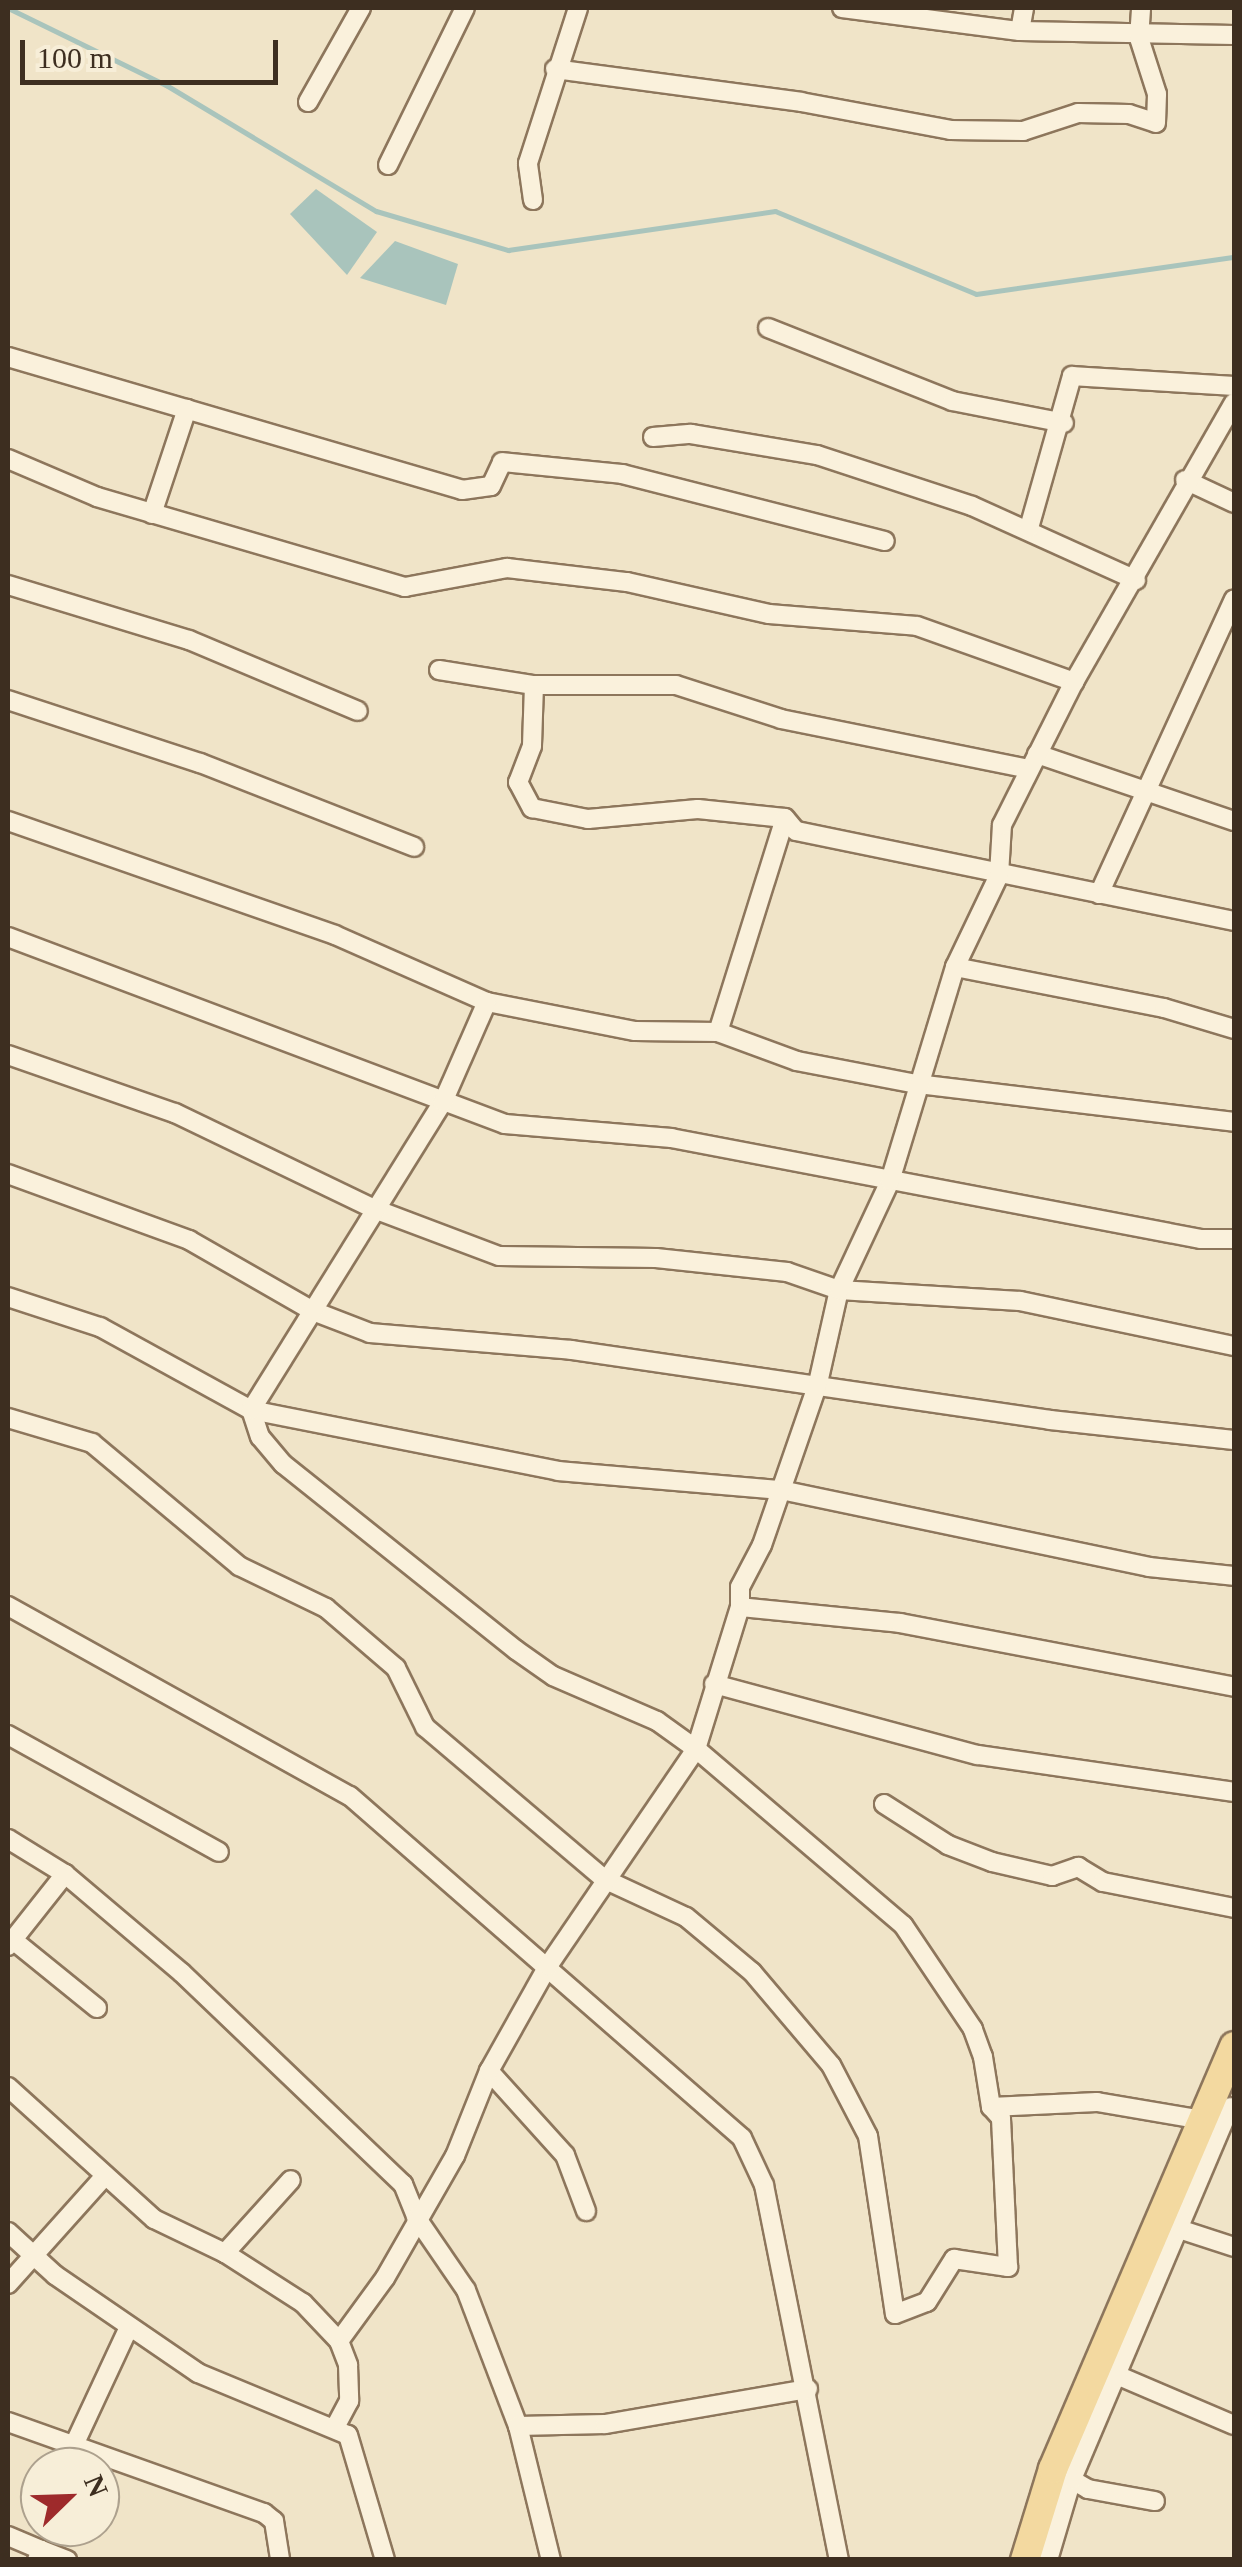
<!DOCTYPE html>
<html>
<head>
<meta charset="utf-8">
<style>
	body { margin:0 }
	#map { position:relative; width:1242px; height:2567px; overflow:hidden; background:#f0e4c8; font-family:Georgia,serif }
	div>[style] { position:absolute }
	.water>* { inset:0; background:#a9c4bc }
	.stream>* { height:5px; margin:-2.5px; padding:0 2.5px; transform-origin:2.5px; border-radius:2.5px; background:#a9c4bc }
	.roads { filter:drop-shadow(2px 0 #8d765c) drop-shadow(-2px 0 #8d765c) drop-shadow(0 2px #8d765c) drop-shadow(0 -2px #8d765c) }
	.street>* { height:18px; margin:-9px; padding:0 9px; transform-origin:9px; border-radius:9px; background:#faf1dc }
	.primary>* { height:28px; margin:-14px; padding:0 14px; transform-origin:14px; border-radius:14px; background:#f3d9a0 }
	span { translate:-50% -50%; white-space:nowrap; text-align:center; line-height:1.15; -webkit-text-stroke:8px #f7eed8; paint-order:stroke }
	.frame { position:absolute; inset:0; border:10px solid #3d2e20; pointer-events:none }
	.north { position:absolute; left:20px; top:2447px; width:100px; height:100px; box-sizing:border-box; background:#f7eed8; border:2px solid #ada18e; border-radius:50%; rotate:67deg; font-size:28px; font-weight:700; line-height:40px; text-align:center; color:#3d2e20 }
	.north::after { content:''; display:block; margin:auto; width:35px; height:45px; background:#9e2a2b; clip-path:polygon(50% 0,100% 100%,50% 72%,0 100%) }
	.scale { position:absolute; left:20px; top:40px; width:258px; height:45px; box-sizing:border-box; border:5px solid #3d2e20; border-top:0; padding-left:12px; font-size:30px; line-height:35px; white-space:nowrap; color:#3d2e20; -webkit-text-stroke:8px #f7eed8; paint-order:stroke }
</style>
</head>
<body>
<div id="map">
	<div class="water">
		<div style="clip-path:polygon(316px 189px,377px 232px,347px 275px,290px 214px)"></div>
		<div style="clip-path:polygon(395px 241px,458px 264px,446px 305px,360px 278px)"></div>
	</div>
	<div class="stream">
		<div style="left:8px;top:8px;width:176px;rotate:26deg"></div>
		<div style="left:166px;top:85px;width:245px;rotate:31deg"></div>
		<div style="left:376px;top:211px;width:138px;rotate:16.5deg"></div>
		<div style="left:508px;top:250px;width:270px;rotate:-8.3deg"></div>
		<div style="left:775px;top:211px;width:217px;rotate:22.4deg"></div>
		<div style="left:976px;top:294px;width:261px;rotate:-8.2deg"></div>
	</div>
	<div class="roads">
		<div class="street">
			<div style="left:842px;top:8px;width:179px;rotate:7.4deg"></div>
			<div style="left:1020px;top:31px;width:214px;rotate:1.1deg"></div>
			<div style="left:1020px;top:31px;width:23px;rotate:-80deg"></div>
			<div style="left:555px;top:69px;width:248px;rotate:7.6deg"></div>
			<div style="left:801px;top:102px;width:152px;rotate:10.6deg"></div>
			<div style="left:950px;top:130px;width:73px;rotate:0.8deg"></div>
			<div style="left:1023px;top:131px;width:58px;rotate:-18.1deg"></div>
			<div style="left:1078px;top:113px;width:51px;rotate:1.1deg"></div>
			<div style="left:1129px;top:114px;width:28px;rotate:18deg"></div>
			<div style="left:1156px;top:123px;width:29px;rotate:-88deg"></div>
			<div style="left:1157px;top:94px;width:59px;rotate:-107.8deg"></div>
			<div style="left:1139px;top:38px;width:30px;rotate:-86deg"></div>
			<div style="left:308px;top:102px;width:108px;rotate:-60.6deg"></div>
			<div style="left:388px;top:165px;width:175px;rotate:-63.9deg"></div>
			<div style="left:533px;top:200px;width:37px;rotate:-98deg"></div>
			<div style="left:528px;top:163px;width:163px;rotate:-72.1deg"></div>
			<div style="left:768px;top:328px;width:198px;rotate:21.6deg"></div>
			<div style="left:952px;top:401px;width:114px;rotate:11.1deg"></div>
			<div style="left:8px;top:357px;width:473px;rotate:16.3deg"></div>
			<div style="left:462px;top:490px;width:29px;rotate:-8deg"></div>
			<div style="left:491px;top:486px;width:26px;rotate:-65deg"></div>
			<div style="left:502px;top:462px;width:121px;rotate:5.7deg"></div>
			<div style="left:622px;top:474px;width:271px;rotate:14.3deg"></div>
			<div style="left:653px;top:437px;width:38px;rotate:-5deg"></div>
			<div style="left:691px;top:434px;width:128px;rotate:9.5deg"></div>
			<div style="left:817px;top:455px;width:163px;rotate:18.2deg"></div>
			<div style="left:972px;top:506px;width:180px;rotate:24.3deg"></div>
			<div style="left:8px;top:459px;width:97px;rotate:23.1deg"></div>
			<div style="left:97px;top:497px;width:321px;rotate:16.3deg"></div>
			<div style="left:405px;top:587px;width:104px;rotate:-10.6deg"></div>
			<div style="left:507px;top:568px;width:121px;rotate:6.7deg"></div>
			<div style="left:627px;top:582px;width:146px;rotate:12.7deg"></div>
			<div style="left:769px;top:614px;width:148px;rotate:4.6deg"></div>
			<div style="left:917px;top:626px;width:167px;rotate:19.6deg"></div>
			<div style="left:1185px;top:480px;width:54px;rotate:25.1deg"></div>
			<div style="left:152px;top:514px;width:111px;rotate:-71.6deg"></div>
			<div style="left:1029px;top:528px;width:158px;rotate:-74.2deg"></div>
			<div style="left:1072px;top:376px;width:162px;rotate:3.5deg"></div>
			<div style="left:8px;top:585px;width:189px;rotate:16.9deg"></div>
			<div style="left:189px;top:640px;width:183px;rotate:22.8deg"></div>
			<div style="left:439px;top:670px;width:96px;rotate:9deg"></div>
			<div style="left:534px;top:685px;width:142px"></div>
			<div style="left:676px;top:685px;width:110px;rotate:17.9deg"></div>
			<div style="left:781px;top:719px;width:253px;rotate:11.4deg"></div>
			<div style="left:534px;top:685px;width:61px;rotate:91.9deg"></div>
			<div style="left:532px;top:746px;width:39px;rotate:111deg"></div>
			<div style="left:518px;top:782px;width:30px;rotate:62deg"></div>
			<div style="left:532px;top:808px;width:57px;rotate:11.1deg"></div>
			<div style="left:588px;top:819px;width:110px;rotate:-5.2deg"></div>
			<div style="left:698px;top:809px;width:87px;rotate:5.9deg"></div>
			<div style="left:785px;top:818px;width:17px;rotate:50deg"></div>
			<div style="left:796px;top:831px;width:447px;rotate:11.6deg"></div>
			<div style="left:8px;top:700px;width:202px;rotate:18.2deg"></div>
			<div style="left:200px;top:763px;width:230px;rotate:21.4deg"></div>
			<div style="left:1037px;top:754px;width:208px;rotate:18.8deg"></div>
			<div style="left:8px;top:821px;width:346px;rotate:19.2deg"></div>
			<div style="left:335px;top:935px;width:166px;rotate:23.8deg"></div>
			<div style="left:487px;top:1002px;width:151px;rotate:11.1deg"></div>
			<div style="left:635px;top:1031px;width:83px;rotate:0.7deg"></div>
			<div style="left:718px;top:1032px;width:84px;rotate:20.2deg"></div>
			<div style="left:797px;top:1061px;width:122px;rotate:10.9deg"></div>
			<div style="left:917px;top:1084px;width:319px;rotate:6.8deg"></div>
			<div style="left:1099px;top:894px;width:324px;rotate:-65.4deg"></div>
			<div style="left:8px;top:937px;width:531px;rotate:20.62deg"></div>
			<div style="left:505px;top:1124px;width:167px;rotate:4.8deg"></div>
			<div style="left:671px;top:1138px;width:540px;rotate:10.79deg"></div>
			<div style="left:1201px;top:1239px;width:33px"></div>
			<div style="left:955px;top:967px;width:213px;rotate:11.1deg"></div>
			<div style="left:1164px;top:1008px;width:73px;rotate:16.7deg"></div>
			<div style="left:718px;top:1032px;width:224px;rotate:-72.6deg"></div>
			<div style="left:8px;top:1055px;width:177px;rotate:19.2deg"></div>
			<div style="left:175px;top:1113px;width:224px;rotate:25.7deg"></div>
			<div style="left:377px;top:1210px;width:130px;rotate:20.7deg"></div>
			<div style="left:499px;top:1256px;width:157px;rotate:0.7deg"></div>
			<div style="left:656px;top:1258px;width:132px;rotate:6.1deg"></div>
			<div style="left:787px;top:1272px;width:55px;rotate:19.1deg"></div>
			<div style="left:839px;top:1290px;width:181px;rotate:3.5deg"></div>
			<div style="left:1020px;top:1301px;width:219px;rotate:11.9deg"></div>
			<div style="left:8px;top:1174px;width:193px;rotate:20deg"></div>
			<div style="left:189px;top:1240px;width:143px;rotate:29.8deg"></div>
			<div style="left:313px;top:1311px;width:61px;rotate:21.1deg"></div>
			<div style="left:370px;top:1333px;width:202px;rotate:4.8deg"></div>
			<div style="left:571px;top:1350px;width:484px;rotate:8.3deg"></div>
			<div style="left:1050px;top:1420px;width:185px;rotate:6.2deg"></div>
			<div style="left:8px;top:1297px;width:97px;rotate:18.1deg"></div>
			<div style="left:100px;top:1327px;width:172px;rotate:28.8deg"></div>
			<div style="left:251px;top:1410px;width:313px;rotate:11.2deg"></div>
			<div style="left:558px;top:1471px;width:224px;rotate:4.9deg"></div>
			<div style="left:781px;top:1490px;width:376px;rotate:11.8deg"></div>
			<div style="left:1149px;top:1567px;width:85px;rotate:6deg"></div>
			<div style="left:8px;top:1418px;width:88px;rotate:16.6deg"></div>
			<div style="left:92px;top:1443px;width:192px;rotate:39.9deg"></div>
			<div style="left:239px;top:1566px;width:97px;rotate:25.8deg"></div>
			<div style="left:326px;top:1608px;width:92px;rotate:40.6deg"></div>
			<div style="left:396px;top:1668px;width:66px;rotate:63.8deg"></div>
			<div style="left:425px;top:1727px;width:235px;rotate:40.3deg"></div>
			<div style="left:604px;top:1879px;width:90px;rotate:24.9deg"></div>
			<div style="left:686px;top:1917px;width:86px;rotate:39.8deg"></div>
			<div style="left:752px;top:1972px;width:122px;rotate:49.7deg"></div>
			<div style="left:831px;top:2065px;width:80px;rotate:62.5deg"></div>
			<div style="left:868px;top:2136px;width:180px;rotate:81.4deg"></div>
			<div style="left:895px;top:2314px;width:34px;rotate:-21deg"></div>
			<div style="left:927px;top:2302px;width:51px;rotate:-57.9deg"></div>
			<div style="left:954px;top:2259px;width:55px;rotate:8.4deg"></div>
			<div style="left:1008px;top:2267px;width:149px;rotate:-92.7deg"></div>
			<div style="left:1001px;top:2118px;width:15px;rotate:-132deg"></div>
			<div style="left:991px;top:2107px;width:51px;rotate:-99.1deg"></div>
			<div style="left:983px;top:2057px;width:30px;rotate:-110deg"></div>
			<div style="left:973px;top:2029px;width:125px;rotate:-123.9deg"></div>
			<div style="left:903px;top:1925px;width:272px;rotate:-139.6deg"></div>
			<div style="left:696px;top:1749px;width:48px;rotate:-144.3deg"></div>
			<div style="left:657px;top:1721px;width:113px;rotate:-156.6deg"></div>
			<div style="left:553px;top:1676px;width:45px;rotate:-144.9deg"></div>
			<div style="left:516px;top:1650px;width:298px;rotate:-141.4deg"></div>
			<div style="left:283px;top:1464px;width:35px;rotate:-130deg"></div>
			<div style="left:260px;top:1437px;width:28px;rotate:-108deg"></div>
			<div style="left:251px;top:1410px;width:363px;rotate:-58.1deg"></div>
			<div style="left:443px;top:1102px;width:109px;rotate:-66.3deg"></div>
			<div style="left:8px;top:1606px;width:391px;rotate:29.1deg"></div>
			<div style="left:350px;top:1796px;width:520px;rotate:41.1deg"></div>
			<div style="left:742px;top:2138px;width:52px;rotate:64.9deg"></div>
			<div style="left:764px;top:2185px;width:382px;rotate:78.7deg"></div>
			<div style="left:740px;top:1607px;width:161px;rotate:5.7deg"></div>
			<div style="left:900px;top:1623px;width:340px;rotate:10.8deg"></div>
			<div style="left:714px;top:1684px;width:273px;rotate:15.1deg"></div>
			<div style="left:978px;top:1755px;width:259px;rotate:8.2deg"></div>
			<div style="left:8px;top:1735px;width:241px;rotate:29deg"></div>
			<div style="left:884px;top:1804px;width:76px;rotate:32.6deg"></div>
			<div style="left:948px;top:1845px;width:47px;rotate:21.1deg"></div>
			<div style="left:992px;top:1862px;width:62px;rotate:13.1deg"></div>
			<div style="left:1052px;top:1876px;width:28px;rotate:-19deg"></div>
			<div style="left:1078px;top:1867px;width:29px;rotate:31deg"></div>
			<div style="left:1103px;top:1882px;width:134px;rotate:11.2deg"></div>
			<div style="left:8px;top:1839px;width:67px;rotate:31.6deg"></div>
			<div style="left:65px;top:1874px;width:153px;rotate:40.2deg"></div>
			<div style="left:182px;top:1973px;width:306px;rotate:43.7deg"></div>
			<div style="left:403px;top:2184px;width:35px;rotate:68deg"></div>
			<div style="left:416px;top:2217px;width:88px;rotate:55.6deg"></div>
			<div style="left:466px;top:2290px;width:146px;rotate:69.1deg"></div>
			<div style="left:518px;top:2426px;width:138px;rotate:76.2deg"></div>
			<div style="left:13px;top:1940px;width:108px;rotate:39deg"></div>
			<div style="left:8px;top:1946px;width:92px;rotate:-51.6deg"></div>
			<div style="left:489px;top:2071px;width:113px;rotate:47.9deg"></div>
			<div style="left:565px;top:2155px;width:60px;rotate:69.4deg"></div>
			<div style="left:8px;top:2087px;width:197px;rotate:42.1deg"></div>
			<div style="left:154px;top:2219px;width:79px;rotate:25.6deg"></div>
			<div style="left:225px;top:2253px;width:93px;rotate:32.7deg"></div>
			<div style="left:303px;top:2303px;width:52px;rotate:46.5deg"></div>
			<div style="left:339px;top:2341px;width:26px;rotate:69deg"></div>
			<div style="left:348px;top:2365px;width:36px;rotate:88deg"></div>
			<div style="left:349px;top:2401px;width:30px;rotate:118deg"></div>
			<div style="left:991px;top:2107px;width:106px;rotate:-2.7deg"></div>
			<div style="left:1097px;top:2102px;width:108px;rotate:9.6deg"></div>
			<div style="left:1179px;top:2229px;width:58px;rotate:18.1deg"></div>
			<div style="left:8px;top:2232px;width:64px;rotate:42.5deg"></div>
			<div style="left:55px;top:2275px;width:173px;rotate:34.4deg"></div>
			<div style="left:198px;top:2373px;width:162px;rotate:22.5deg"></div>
			<div style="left:348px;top:2435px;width:130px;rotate:73.5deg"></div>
			<div style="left:225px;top:2253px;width:98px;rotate:-47.9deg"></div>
			<div style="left:8px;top:2284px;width:145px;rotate:-48.1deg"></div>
			<div style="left:339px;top:2341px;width:78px;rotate:-53.9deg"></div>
			<div style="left:385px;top:2278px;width:141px;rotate:-60.2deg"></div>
			<div style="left:455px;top:2156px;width:92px;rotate:-68.2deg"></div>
			<div style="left:489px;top:2071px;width:120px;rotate:-60.7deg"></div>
			<div style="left:548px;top:1966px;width:263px;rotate:-55.7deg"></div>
			<div style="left:696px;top:1749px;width:149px;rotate:-72.8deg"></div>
			<div style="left:740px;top:1607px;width:20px;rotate:-90deg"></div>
			<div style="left:740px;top:1587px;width:47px;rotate:-62.4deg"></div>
			<div style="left:762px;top:1545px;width:171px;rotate:-70.9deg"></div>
			<div style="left:818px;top:1383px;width:95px;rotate:-77.3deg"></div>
			<div style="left:839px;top:1290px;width:120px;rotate:-64.9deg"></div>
			<div style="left:890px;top:1181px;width:224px;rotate:-73.1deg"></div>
			<div style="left:955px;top:967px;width:102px;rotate:-64.4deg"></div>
			<div style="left:999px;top:875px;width:50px;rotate:-86.6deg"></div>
			<div style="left:1002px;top:825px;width:160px;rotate:-63.3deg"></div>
			<div style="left:1074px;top:682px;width:322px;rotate:-60.2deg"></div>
			<div style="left:1105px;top:2370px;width:140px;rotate:23.1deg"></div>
			<div style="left:8px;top:2422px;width:272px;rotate:19.6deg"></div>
			<div style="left:264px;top:2513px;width:13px;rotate:39deg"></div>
			<div style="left:274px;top:2521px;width:39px;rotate:81deg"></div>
			<div style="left:518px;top:2426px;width:87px;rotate:-1.3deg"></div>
			<div style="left:605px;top:2424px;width:206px;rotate:-9.8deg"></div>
			<div style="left:74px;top:2445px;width:128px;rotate:-65deg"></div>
			<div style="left:1062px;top:2474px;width:30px;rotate:30deg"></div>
			<div style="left:1088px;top:2489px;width:68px;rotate:10.2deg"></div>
			<div style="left:8px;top:2536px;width:36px;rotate:23deg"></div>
			<div style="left:37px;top:2560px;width:11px;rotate:-68deg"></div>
			<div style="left:41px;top:2550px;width:28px;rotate:21deg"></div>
			<div style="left:1048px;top:2560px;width:84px;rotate:-73.5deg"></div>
			<div style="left:1072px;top:2479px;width:404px;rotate:-67deg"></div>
		</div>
		<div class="primary">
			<div style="left:1025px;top:2560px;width:95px;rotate:-72.9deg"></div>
			<div style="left:1053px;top:2469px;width:460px;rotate:-66.8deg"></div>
		</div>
	</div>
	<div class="frame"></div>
	<div class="north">N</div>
	<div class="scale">100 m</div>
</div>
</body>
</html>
